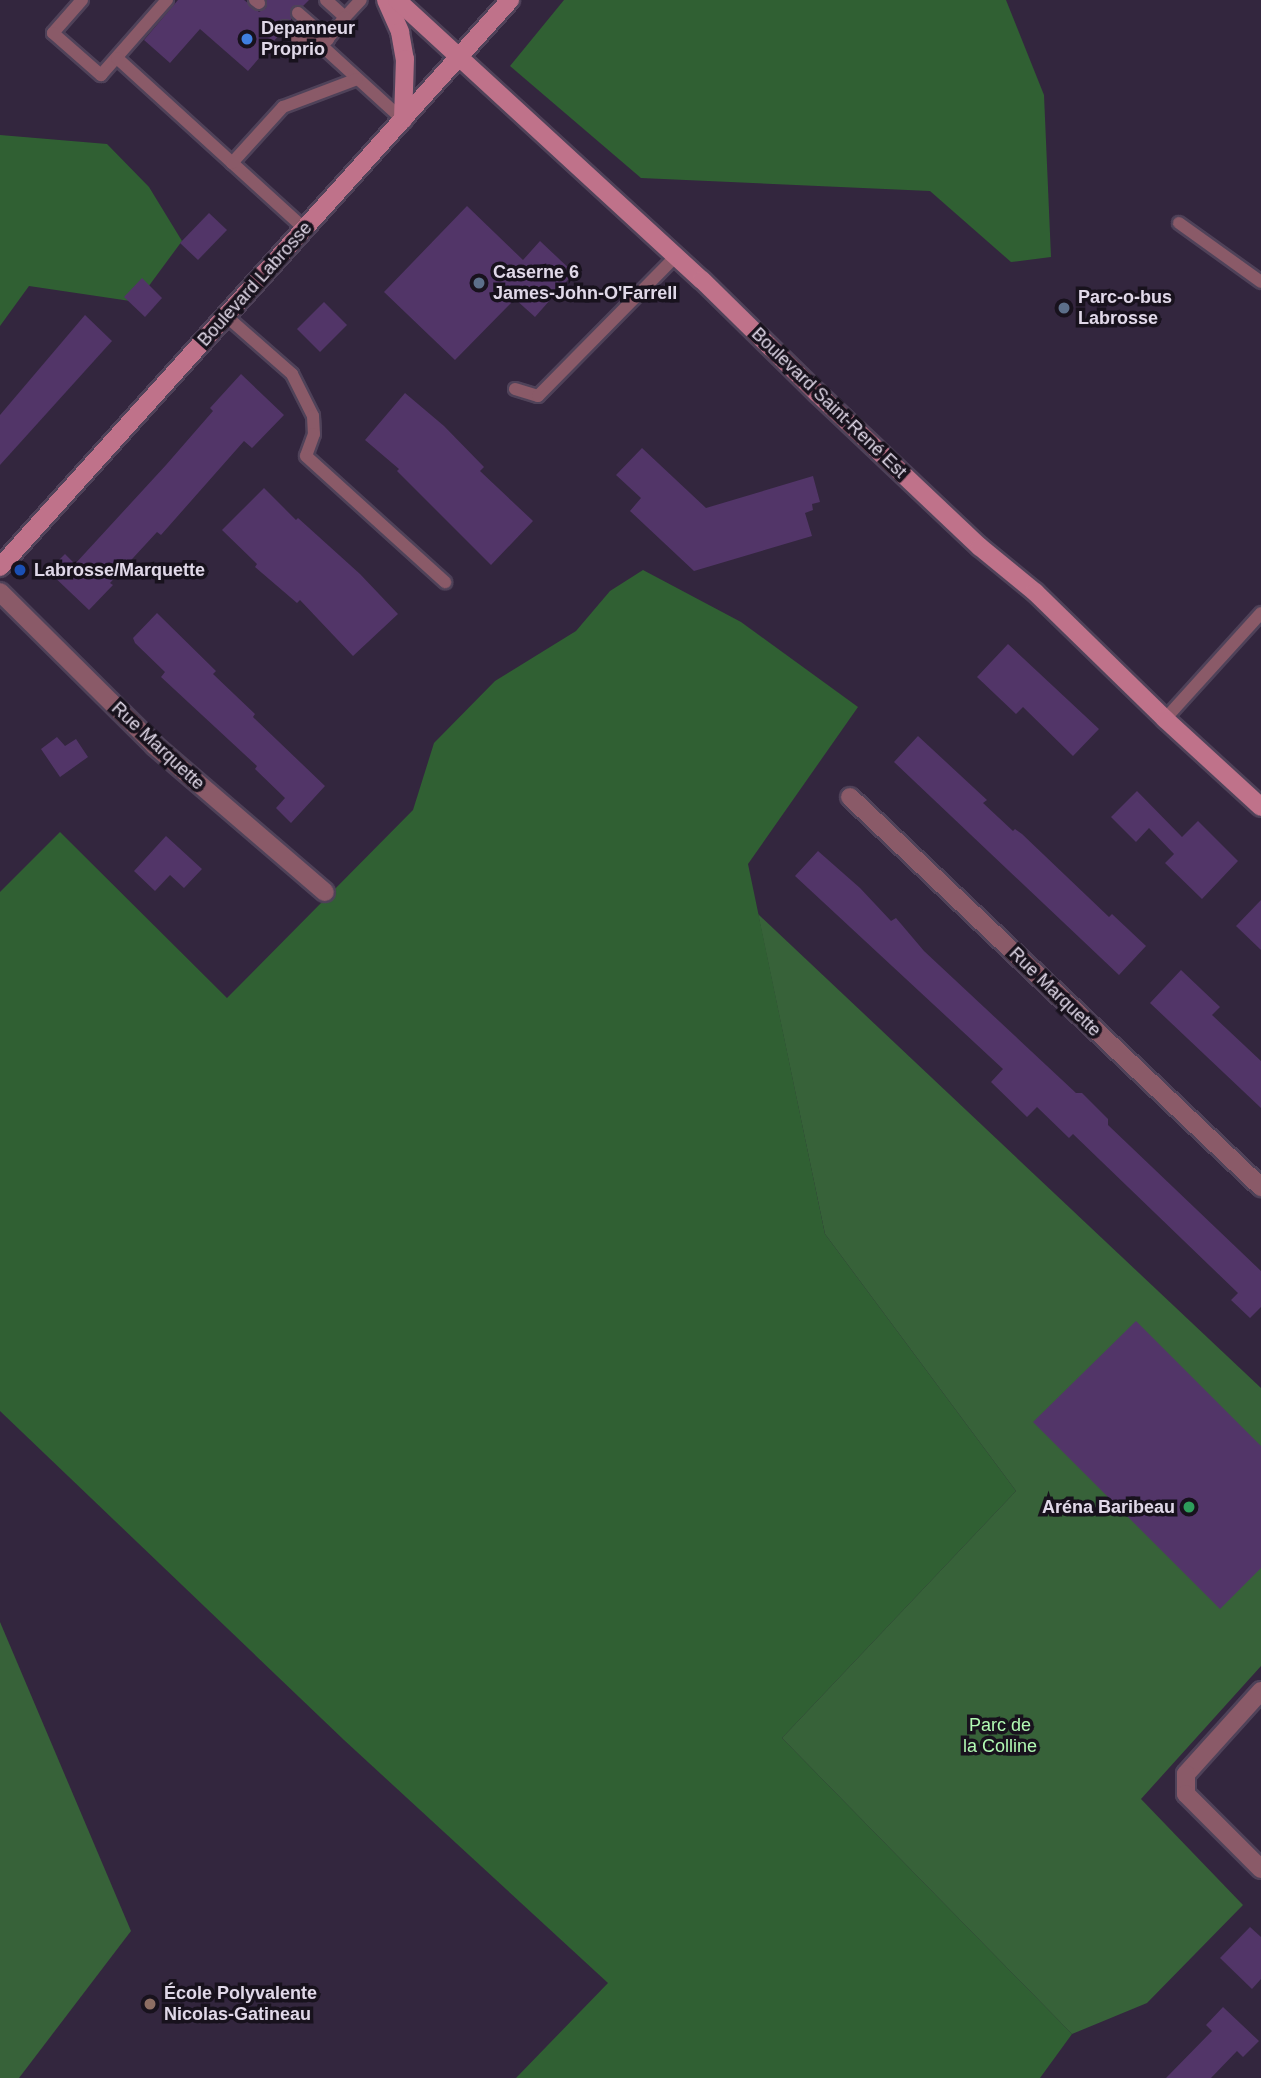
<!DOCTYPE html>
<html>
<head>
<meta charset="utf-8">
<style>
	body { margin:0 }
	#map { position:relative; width:1261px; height:2078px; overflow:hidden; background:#33263e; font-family:Arial,sans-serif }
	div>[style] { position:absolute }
	.green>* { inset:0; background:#376239 }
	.forest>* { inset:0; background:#306033 }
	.building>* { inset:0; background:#523568 }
	.roads { filter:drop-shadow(2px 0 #4f4259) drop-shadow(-2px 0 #4f4259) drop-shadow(0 2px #4f4259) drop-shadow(0 -2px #4f4259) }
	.lane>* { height:12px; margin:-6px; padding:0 6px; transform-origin:6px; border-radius:6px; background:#8a5a68 }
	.street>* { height:18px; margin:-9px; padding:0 9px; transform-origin:9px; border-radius:9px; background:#8a5a68 }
	.secondary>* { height:18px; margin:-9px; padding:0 9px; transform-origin:9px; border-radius:9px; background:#bf728a }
	.dots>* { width:19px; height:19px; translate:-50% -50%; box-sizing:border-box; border:4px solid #18121d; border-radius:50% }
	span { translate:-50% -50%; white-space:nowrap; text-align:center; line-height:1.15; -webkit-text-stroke:7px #18121d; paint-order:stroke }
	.poi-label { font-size:18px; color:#e0d8e8; font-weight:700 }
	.left { translate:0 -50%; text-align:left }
	.right { translate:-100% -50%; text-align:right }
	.street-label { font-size:18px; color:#e0d8e8 }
	.park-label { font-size:18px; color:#b1f9b3 }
</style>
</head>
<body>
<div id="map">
	<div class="green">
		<div style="clip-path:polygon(758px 914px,1261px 1388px,1261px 1666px,1141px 1799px,1243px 1905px,1147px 2003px,1072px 2034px,782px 1738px,1016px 1491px,825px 1234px)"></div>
		<div style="clip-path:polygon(0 1622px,131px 1931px,19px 2078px,0 2078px)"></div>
	</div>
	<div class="forest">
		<div style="clip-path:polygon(564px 0,1006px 0,1044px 95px,1051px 257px,1011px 262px,930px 191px,641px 178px,510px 66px)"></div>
		<div style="clip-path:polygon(0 135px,107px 144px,149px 187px,182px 241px,137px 302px,29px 286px,0 326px)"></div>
		<div style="clip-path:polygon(643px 570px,741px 622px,858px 707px,748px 864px,825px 1234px,1016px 1491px,782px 1738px,1072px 2034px,1040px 2078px,516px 2078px,608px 1983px,344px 1740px,0 1411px,0 892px,60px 832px,227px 998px,413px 810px,434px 743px,495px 681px,576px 631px,610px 591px)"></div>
	</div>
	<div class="building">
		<div style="clip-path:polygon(178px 0,244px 0,259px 12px,266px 8px,267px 0,309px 0,303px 6px,296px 5px,291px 8px,291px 21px,283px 19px,278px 22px,277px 29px,280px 34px,248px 71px,200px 29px,170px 63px,144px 40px)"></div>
		<div style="clip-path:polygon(467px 206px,523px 260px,540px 241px,574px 273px,535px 317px,515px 299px,455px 360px,384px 292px)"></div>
		<div style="clip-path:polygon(209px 213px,227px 230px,198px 260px,180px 243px)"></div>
		<div style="clip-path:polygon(142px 278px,162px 298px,145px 317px,124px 297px)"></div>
		<div style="clip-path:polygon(324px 302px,347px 325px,320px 352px,297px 329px)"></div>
		<div style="clip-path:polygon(85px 315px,112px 341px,0 465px,0 415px)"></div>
		<div style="clip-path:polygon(241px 374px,284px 415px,252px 448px,244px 441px,161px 535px,157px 532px,110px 583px,113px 585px,89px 610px,48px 571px,65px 554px,75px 564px,166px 465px,213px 411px,210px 408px)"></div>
		<div style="clip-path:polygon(405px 393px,444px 426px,484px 467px,480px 471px,533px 521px,491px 565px,397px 471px,399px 469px,365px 440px)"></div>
		<div style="clip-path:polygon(642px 448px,706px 508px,813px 476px,820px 502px,812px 504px,813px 510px,805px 513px,812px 536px,694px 571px,630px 511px,641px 498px,616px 475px)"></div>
		<div style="clip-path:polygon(264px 488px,296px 520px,298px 518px,360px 574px,398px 614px,353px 656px,300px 600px,297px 603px,255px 567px,257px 564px,222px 530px)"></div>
		<div style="clip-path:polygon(157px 613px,216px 671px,213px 674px,255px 714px,253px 717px,325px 786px,291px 823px,276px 808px,285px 798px,255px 769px,257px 766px,161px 677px,165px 672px,135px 643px,133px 638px)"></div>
		<div style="clip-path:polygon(1008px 644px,1099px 729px,1073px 756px,1023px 707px,1016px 714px,977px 677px)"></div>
		<div style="clip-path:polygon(918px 736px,987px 800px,983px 803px,1013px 831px,1015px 829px,1022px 834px,1109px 917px,1112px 914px,1146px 946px,1119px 975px,894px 762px)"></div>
		<div style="clip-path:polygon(57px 737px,65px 746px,76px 739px,88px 757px,60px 777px,41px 749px)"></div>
		<div style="clip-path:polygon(1137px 791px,1182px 837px,1198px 821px,1238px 861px,1202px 899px,1165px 863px,1174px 854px,1149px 828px,1136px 842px,1111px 817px)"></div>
		<div style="clip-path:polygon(166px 836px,202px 869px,184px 888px,170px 875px,155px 891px,134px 871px)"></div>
		<div style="clip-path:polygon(818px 851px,860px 888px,891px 921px,896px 918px,924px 951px,1076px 1093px,1082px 1093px,1108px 1119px,1108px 1125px,1261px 1271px,1261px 1307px,1250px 1318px,1231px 1300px,1238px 1293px,1073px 1134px,1069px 1138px,1037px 1107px,1027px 1117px,991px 1082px,1003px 1069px,795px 876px)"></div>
		<div style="clip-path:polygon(1261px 900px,1261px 950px,1236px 926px)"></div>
		<div style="clip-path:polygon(1181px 970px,1220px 1007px,1212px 1015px,1261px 1061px,1261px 1108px,1150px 1003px)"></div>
		<div style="clip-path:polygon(1136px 1321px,1261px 1446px,1261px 1568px,1220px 1609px,1033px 1422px)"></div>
		<div style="clip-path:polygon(1250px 1927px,1261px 1937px,1261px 1979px,1252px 1989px,1220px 1958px)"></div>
		<div style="clip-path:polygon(1223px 2007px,1259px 2041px,1243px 2057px,1237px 2051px,1211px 2078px,1166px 2078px,1212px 2031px,1206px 2025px)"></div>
	</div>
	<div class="roads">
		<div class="lane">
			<div style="left:82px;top:0;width:44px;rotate:131.3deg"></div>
			<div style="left:53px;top:33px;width:64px;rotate:41.2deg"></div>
			<div style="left:101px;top:75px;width:100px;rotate:-48.7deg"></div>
			<div style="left:255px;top:0;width:5px;rotate:37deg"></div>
			<div style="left:326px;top:0;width:25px;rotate:42deg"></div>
			<div style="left:345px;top:17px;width:23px;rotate:-47deg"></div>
			<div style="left:298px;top:13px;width:40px;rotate:41deg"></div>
			<div style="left:345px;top:17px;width:37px;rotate:128deg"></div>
			<div style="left:322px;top:46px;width:110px;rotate:42.4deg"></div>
			<div style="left:285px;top:27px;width:15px;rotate:42deg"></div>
			<div style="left:296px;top:37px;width:28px;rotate:19deg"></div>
			<div style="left:117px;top:58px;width:254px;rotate:42.3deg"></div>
			<div style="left:232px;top:163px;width:76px;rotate:-47.7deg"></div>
			<div style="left:283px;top:107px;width:79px;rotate:-20.7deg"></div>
			<div style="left:1179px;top:223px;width:101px;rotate:35.7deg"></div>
			<div style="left:226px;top:316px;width:88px;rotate:41.3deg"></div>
			<div style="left:292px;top:374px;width:47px;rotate:63.4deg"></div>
			<div style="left:313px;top:416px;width:18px;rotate:87deg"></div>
			<div style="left:314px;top:434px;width:23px;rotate:110deg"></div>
			<div style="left:306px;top:456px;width:188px;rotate:42.2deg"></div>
			<div style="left:515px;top:389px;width:24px;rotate:17deg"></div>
			<div style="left:538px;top:396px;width:194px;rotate:-45.4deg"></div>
			<div style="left:1165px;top:719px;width:143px;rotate:-47.8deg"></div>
		</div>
		<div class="street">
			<div style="left:0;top:592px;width:218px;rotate:44.8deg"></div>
			<div style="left:155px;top:746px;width:224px;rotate:40.7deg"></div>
			<div style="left:850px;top:797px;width:567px;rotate:43.5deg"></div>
			<div style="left:1261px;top:1691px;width:112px;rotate:132.1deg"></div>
			<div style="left:1186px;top:1774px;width:20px;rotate:90deg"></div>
			<div style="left:1186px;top:1794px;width:106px;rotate:45deg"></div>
		</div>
		<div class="secondary">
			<div style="left:386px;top:0;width:35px;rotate:66deg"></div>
			<div style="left:400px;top:32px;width:27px;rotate:80deg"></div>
			<div style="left:405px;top:59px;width:61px;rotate:91.9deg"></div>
			<div style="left:397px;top:0;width:414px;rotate:42.6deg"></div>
			<div style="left:702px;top:280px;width:161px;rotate:44.5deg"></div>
			<div style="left:817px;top:393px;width:224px;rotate:43.4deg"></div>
			<div style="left:980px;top:547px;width:71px;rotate:39.3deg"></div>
			<div style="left:1035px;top:592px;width:182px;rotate:44.3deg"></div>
			<div style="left:1165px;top:719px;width:130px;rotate:42.5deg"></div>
			<div style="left:0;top:567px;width:763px;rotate:-48.03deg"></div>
		</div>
	</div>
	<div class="dots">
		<div style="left:247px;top:39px;background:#3f7fe0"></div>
		<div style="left:479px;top:283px;background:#5c6f8a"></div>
		<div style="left:1064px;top:308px;background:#5c6f8a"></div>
		<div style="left:20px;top:570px;background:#1a4fb4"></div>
		<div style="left:1189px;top:1507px;background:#2e9e5b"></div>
		<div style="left:150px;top:2004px;background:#8d6e63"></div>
	</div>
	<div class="poi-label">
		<span class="left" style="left:261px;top:39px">Depanneur<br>Proprio</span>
		<span class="left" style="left:493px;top:283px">Caserne 6<br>James-John-O'Farrell</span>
		<span class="left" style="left:1078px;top:308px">Parc-o-bus<br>Labrosse</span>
		<span class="left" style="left:34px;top:570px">Labrosse/Marquette</span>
		<span class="right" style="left:1175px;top:1507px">Aréna Baribeau</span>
		<span class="left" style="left:164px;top:2004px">École Polyvalente<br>Nicolas-Gatineau</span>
	</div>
	<div class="street-label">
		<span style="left:255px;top:284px;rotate:-48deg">Boulevard Labrosse</span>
		<span style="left:829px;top:403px;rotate:44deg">Boulevard Saint-René Est</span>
		<span style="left:158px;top:746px;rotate:43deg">Rue Marquette</span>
		<span style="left:1055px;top:992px;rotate:44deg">Rue Marquette</span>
	</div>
	<div class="park-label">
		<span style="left:1000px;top:1736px">Parc de<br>la Colline</span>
	</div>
</div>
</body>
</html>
